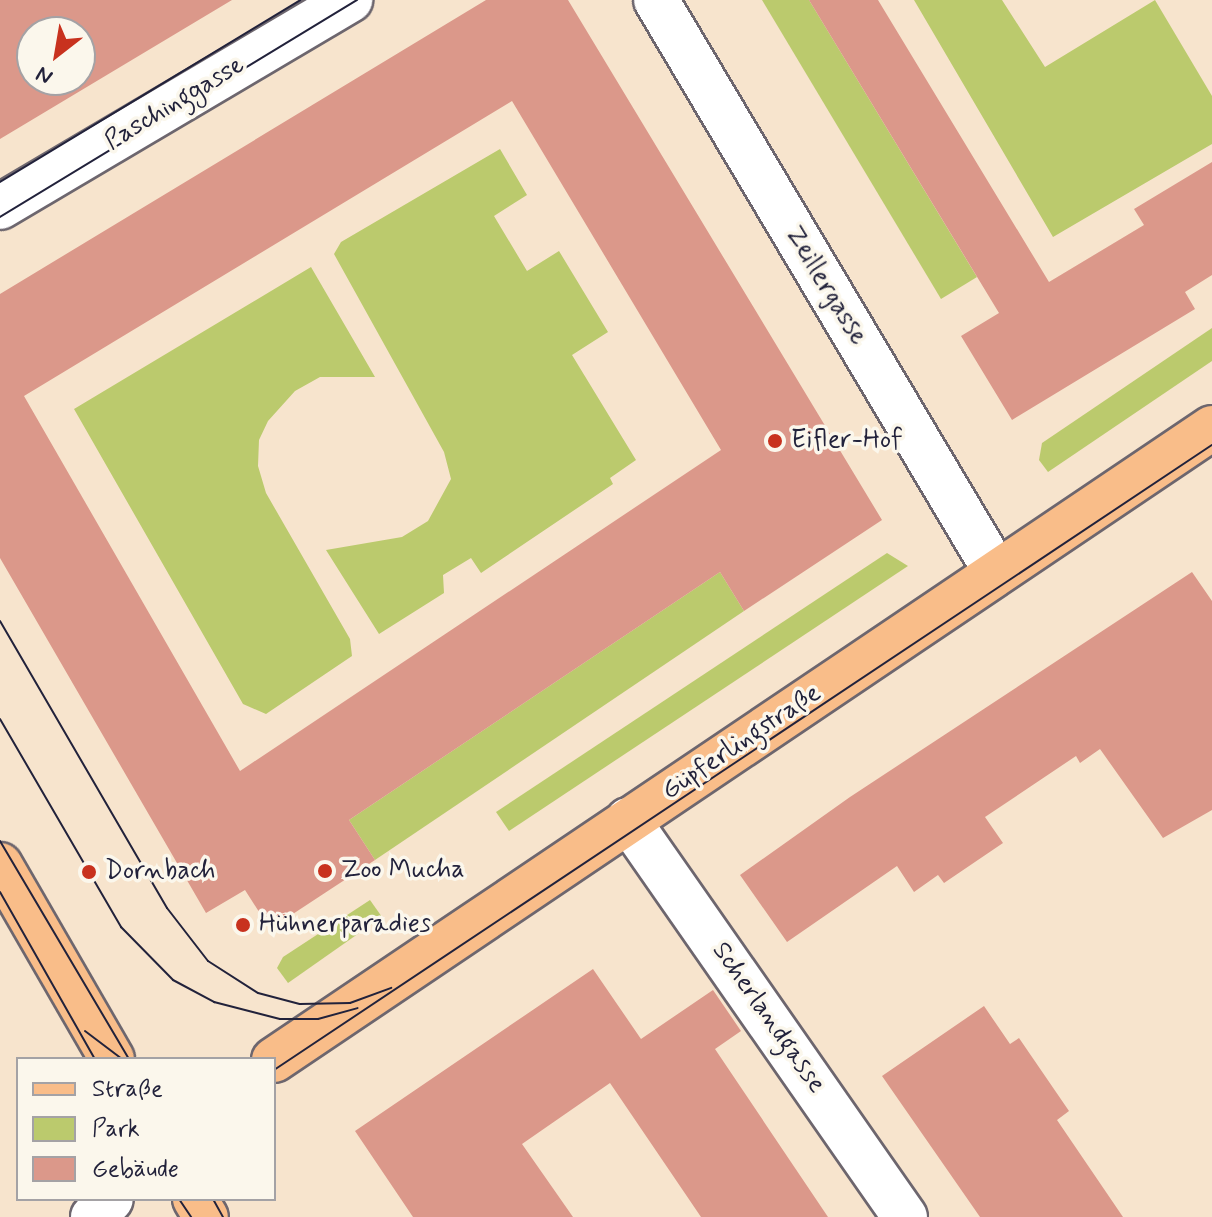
<!DOCTYPE html>
<html>
<head>
<meta charset="utf-8">
<style>
	body { margin:0 }
	#map { position:relative; width:1212px; height:1217px; overflow:hidden; background:#f7e4cd; font-family:Mynerve,sans-serif }
	div>[style] { position:absolute }
	.green>* { inset:0; background:#bbca6d }
	.building>* { inset:0; background:#db988a }
	.roads { filter:drop-shadow(2px 0 #6d666e) drop-shadow(-2px 0 #6d666e) drop-shadow(0 2px #6d666e) drop-shadow(0 -2px #6d666e) }
	.minor>* { height:44px; margin:-22px; padding:0 22px; transform-origin:22px; border-radius:22px; background:#fff }
	.major>* { height:44px; margin:-22px; padding:0 22px; transform-origin:22px; border-radius:22px; background:#f9bd89 }
	.tram>* { height:2px; margin:-1px; padding:0 1px; transform-origin:1px; border-radius:1px; background:#22223b }
	.dots>* { width:22px; height:22px; translate:-50% -50%; box-sizing:border-box; border:4px solid #fbf7ec; border-radius:50% }
	span { translate:-50% -50%; white-space:nowrap; text-align:center; line-height:1.15; -webkit-text-stroke:7px #fbf7ec; paint-order:stroke }
	.street-label { font-size:26px; color:#22223b }
	.poi-label { font-size:26px; color:#22223b }
	.left { translate:0 -50%; text-align:left }
	.legend { position:absolute; left:16px; top:1057px; width:260px; height:144px; box-sizing:border-box; background:#fbf7ec; border:2px solid #a4a2a5; margin:0; padding:10px 14px; list-style:none; font-size:24px; color:#22223b }
	.legend li { display:flex; align-items:center; gap:16px; height:40px }
	.legend b { width:40px; border:2px solid #a4a2a5 }
	.north { position:absolute; left:16px; top:16px; width:80px; height:80px; box-sizing:border-box; background:#fbf7ec; border:2px solid #a4a2a5; border-radius:50%; rotate:211deg; font-size:22px; font-weight:700; line-height:32px; text-align:center; color:#22223b }
	.north::after { content:''; display:block; margin:auto; width:28px; height:36px; background:#c8321e; clip-path:polygon(50% 0,100% 100%,50% 72%,0 100%) }
</style>
</head>
<body>
<div id="map">
	<div class="green">
		<div style="clip-path:polygon(762px 0,809px 0,977px 277px,941px 299px)"></div>
		<div style="clip-path:polygon(914px 0,1002px 0,1045px 67px,1155px 0,1212px 96px,1212px 144px,1053px 237px)"></div>
		<div style="clip-path:polygon(500px 149px,527px 195px,494px 216px,527px 271px,559px 251px,608px 332px,572px 355px,636px 460px,610px 478px,613px 484px,481px 573px,471px 558px,443px 575px,444px 593px,379px 634px,326px 550px,402px 537px,428px 521px,451px 479px,444px 452px,334px 254px,341px 242px)"></div>
		<div style="clip-path:polygon(311px 267px,375px 377px,320px 377px,295px 391px,268px 421px,259px 440px,258px 466px,266px 493px,350px 639px,352px 656px,266px 714px,243px 704px,74px 409px)"></div>
		<div style="clip-path:polygon(1212px 328px,1212px 361px,1048px 472px,1039px 460px,1042px 443px)"></div>
		<div style="clip-path:polygon(887px 553px,908px 566px,509px 831px,496px 812px)"></div>
		<div style="clip-path:polygon(720px 572px,744px 611px,375px 860px,349px 820px)"></div>
		<div style="clip-path:polygon(370px 900px,382px 917px,288px 983px,277px 968px,283px 957px)"></div>
	</div>
	<div class="building">
		<div style="clip-path:polygon(evenodd,0 0,232px 0,0 139px,0 0,32px 32px,80px 32px,80px 80px,32px 80px,32px 32px)"></div>
		<div style="clip-path:polygon(evenodd,486px 0,568px 0,882px 520px,744px 611px,720px 572px,349px 820px,375px 860px,270px 929px,245px 890px,206px 913px,0 558px,0 294px,486px 0,512px 101px,721px 450px,240px 771px,24px 396px,512px 101px)"></div>
		<div style="clip-path:polygon(809px 0,878px 0,1049px 282px,1144px 225px,1134px 209px,1212px 162px,1212px 275px,1185px 292px,1195px 309px,1012px 420px,961px 336px,999px 313px)"></div>
		<div style="clip-path:polygon(1192px 572px,1212px 601px,1212px 810px,1163px 838px,1100px 749px,1080px 763px,1076px 756px,985px 817px,1003px 843px,944px 883px,938px 875px,914px 892px,897px 866px,787px 942px,740px 875px,850px 797px)"></div>
		<div style="clip-path:polygon(593px 969px,641px 1039px,713px 990px,741px 1031px,715px 1049px,828px 1217px,701px 1217px,610px 1083px,522px 1144px,573px 1217px,413px 1217px,355px 1131px)"></div>
		<div style="clip-path:polygon(984px 1006px,1010px 1044px,1019px 1038px,1069px 1111px,1057px 1120px,1123px 1217px,980px 1217px,882px 1076px)"></div>
	</div>
	<div class="roads">
		<div class="minor">
			<div style="left:656px;top:0;width:665px;rotate:59.27deg"></div>
			<div style="left:0;top:207px;width:407px;rotate:-30.6deg"></div>
			<div style="left:628px;top:820px;width:484px;rotate:55.1deg"></div>
			<div style="left:93px;top:1217px;width:25px;rotate:-45deg"></div>
		</div>
		<div class="major">
			<div style="left:0;top:865px;width:224px;rotate:60deg"></div>
			<div style="left:274px;top:1060px;width:1131px;rotate:-33.97deg"></div>
			<div style="left:195px;top:1199px;width:21px;rotate:59deg"></div>
		</div>
	</div>
	<div class="tram">
		<div style="left:0;top:182px;width:351px;rotate:-31.2deg"></div>
		<div style="left:0;top:217px;width:418px;rotate:-31.3deg"></div>
		<div style="left:0;top:621px;width:332px;rotate:59.8deg"></div>
		<div style="left:167px;top:908px;width:67px;rotate:52.3deg"></div>
		<div style="left:208px;top:961px;width:59px;rotate:32.6deg"></div>
		<div style="left:258px;top:993px;width:43px;rotate:14.7deg"></div>
		<div style="left:300px;top:1004px;width:50px;rotate:-1.1deg"></div>
		<div style="left:350px;top:1003px;width:44px;rotate:-20.1deg"></div>
		<div style="left:0;top:719px;width:241px;rotate:59.8deg"></div>
		<div style="left:121px;top:927px;width:74px;rotate:45.5deg"></div>
		<div style="left:173px;top:980px;width:47px;rotate:28.2deg"></div>
		<div style="left:214px;top:1002px;width:68px;rotate:14.4deg"></div>
		<div style="left:280px;top:1019px;width:38px"></div>
		<div style="left:318px;top:1019px;width:41px;rotate:-15.4deg"></div>
		<div style="left:0;top:841px;width:253px;rotate:59.4deg"></div>
		<div style="left:0;top:892px;width:192px;rotate:60.4deg"></div>
		<div style="left:85px;top:1031px;width:46px;rotate:37.1deg"></div>
		<div style="left:274px;top:1070px;width:1127px;rotate:-33.68deg"></div>
		<div style="left:179px;top:1199px;width:22px;rotate:56deg"></div>
		<div style="left:213px;top:1199px;width:21px;rotate:61deg"></div>
	</div>
	<div class="dots">
		<div style="left:775px;top:441px;background:#c8321e"></div>
		<div style="left:325px;top:871px;background:#c8321e"></div>
		<div style="left:89px;top:872px;background:#c8321e"></div>
		<div style="left:243px;top:925px;background:#c8321e"></div>
	</div>
	<div class="street-label">
		<span style="left:175px;top:104px;rotate:-31deg">Paschinggasse</span>
		<span style="left:825px;top:286px;rotate:59deg">Zeillergasse</span>
		<span style="left:742px;top:743px;rotate:-34deg">Güpferlingstraße</span>
		<span style="left:768px;top:1018px;rotate:55deg">Scherlandgasse</span>
	</div>
	<div class="poi-label">
		<span class="left" style="left:791px;top:441px">Eifler-Hof</span>
		<span class="left" style="left:341px;top:871px">Zoo Mucha</span>
		<span class="left" style="left:105px;top:872px">Dornbach</span>
		<span class="left" style="left:259px;top:925px">Hühnerparadies</span>
	</div>
	<ul class="legend">
	<li><b style="height:10px;background:#f9bd89"></b>Straße</li>
	<li><b style="height:22px;background:#bbca6d"></b>Park</li>
	<li><b style="height:22px;background:#db988a"></b>Gebäude</li>
	</ul>
	<div class="north">N</div>
</div>
</body>
</html>
